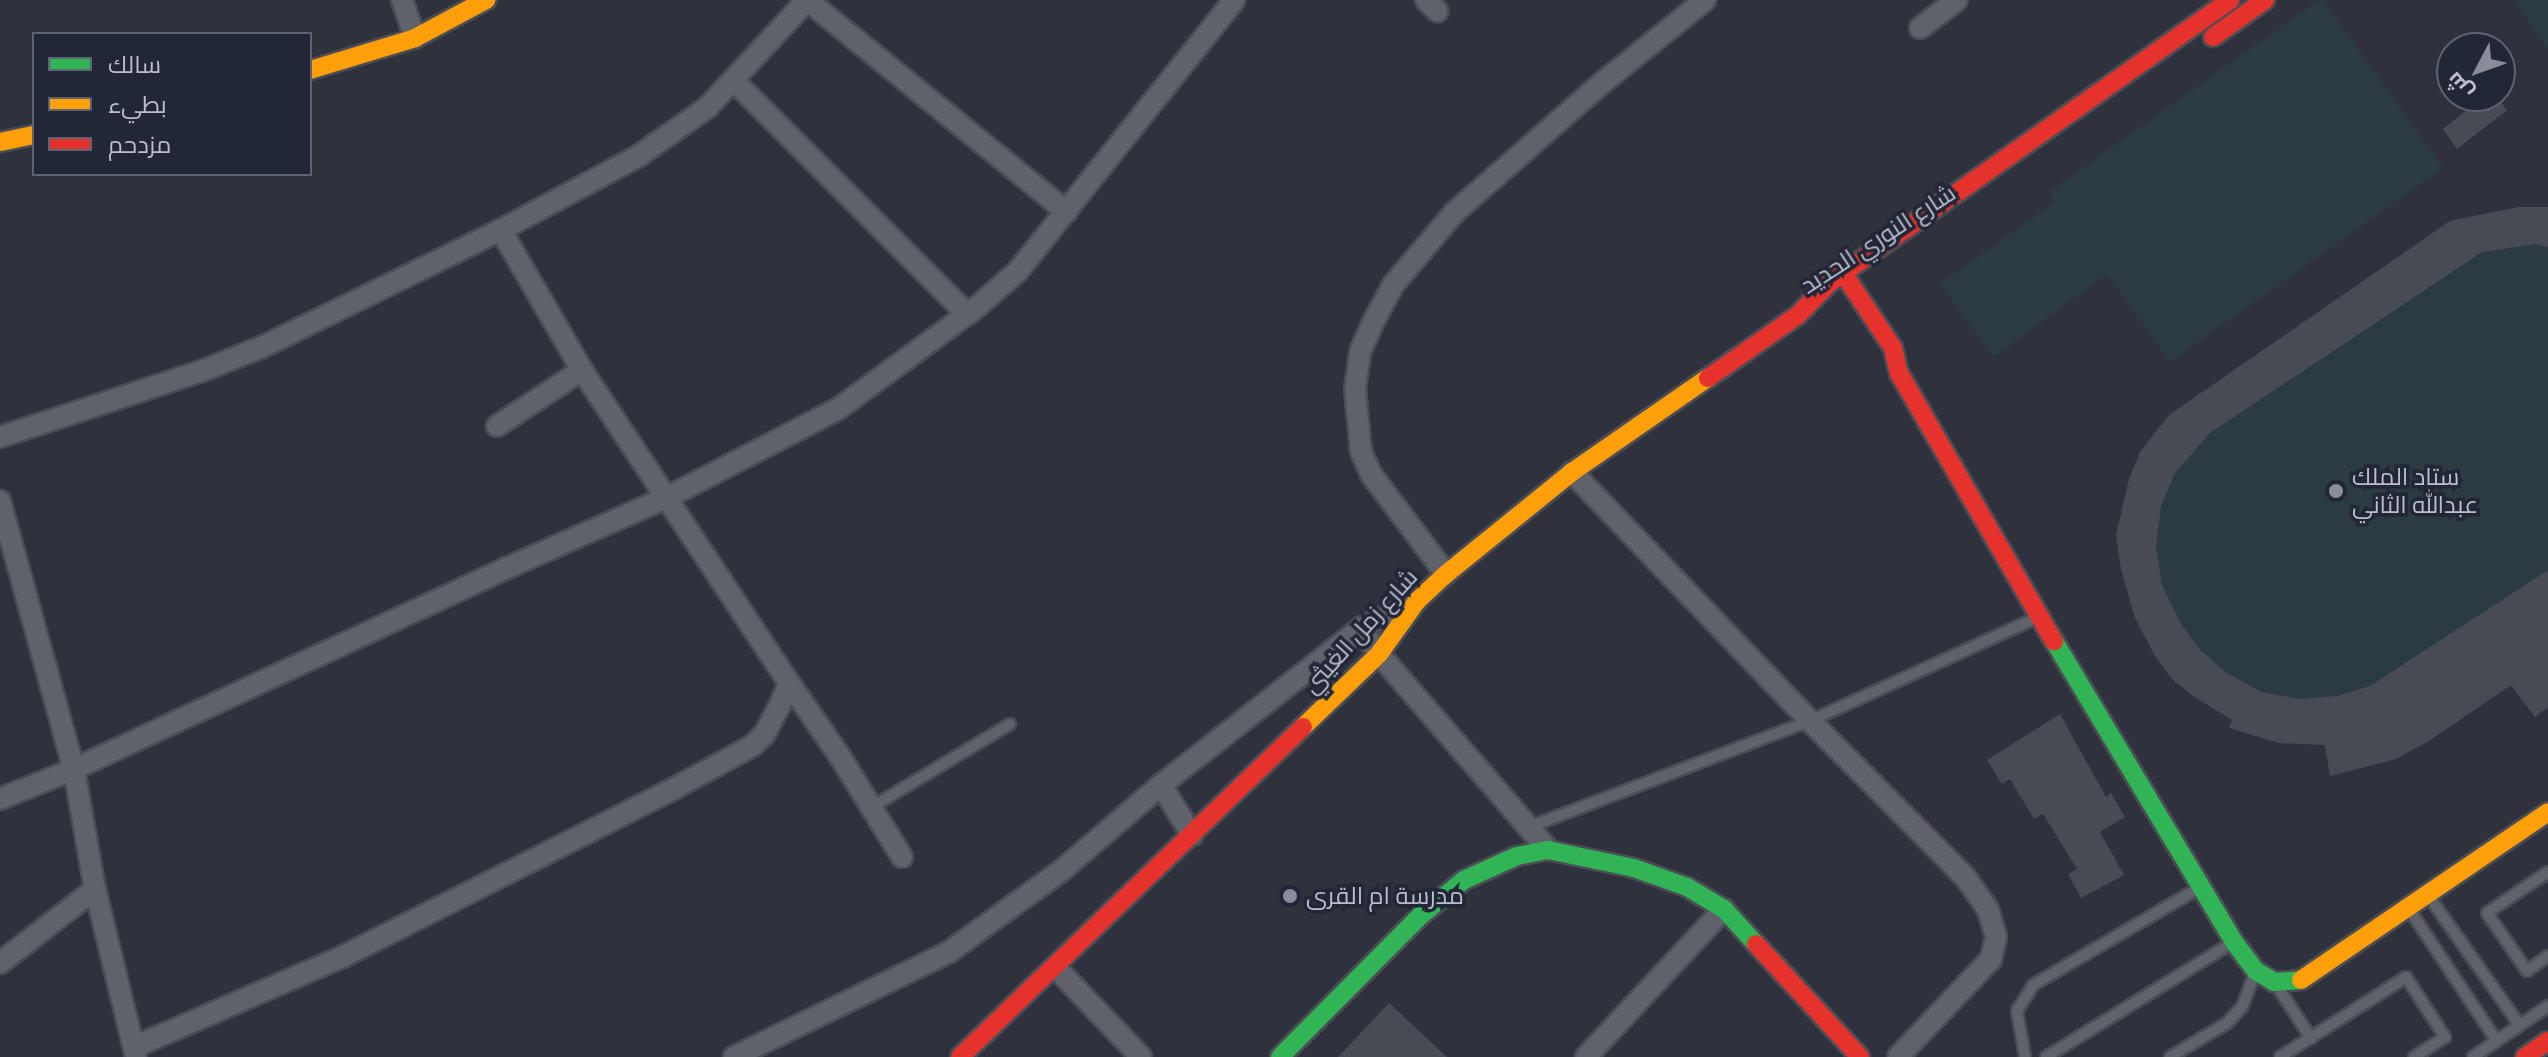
<!DOCTYPE html>
<html>
<head>
<meta charset="utf-8">
<style>
	body { margin:0 }
	#map { position:relative; width:2548px; height:1057px; overflow:hidden; background:#2f323c; font-family:"Archivo Narrow",Cairo,sans-serif }
	div>[style] { position:absolute }
	.green>* { inset:0; background:#2c3b42 }
	.building>* { inset:0; background:#484b53 }
	.roads { filter:drop-shadow(2px 0 #4b4d55) drop-shadow(-2px 0 #4b4d55) drop-shadow(0 2px #4b4d55) drop-shadow(0 -2px #4b4d55) }
	.lane>* { height:10px; margin:-5px; padding:0 5px; transform-origin:5px; border-radius:5px; background:#5f626a }
	.street>* { height:20px; margin:-10px; padding:0 10px; transform-origin:10px; border-radius:10px; background:#5f626a }
	.fast>* { height:18px; margin:-9px; padding:0 9px; transform-origin:9px; border-radius:9px; background:#30b455 }
	.slow>* { height:18px; margin:-9px; padding:0 9px; transform-origin:9px; border-radius:9px; background:#ff9f0a }
	.jam>* { height:18px; margin:-9px; padding:0 9px; transform-origin:9px; border-radius:9px; background:#e5322d }
	.dots>* { width:22px; height:22px; translate:-50% -50%; box-sizing:border-box; border:4px solid #212737; border-radius:50% }
	span { translate:-50% -50%; white-space:nowrap; text-align:center; line-height:1.15; -webkit-text-stroke:7px #212737; paint-order:stroke }
	.street-label { font-size:24px; color:#babecc }
	.poi-label { font-size:24px; color:#babecc }
	.left { translate:0 -50%; text-align:left }
	.legend { position:absolute; left:32px; top:32px; width:280px; height:144px; box-sizing:border-box; background:#212737; border:2px solid #5e6373; margin:0; padding:10px 14px; list-style:none; font-size:24px; color:#babecc }
	.legend li { display:flex; align-items:center; gap:16px; height:40px }
	.legend b { width:40px; border:2px solid #5e6373 }
	.north { position:absolute; left:2436px; top:32px; width:80px; height:80px; box-sizing:border-box; background:#212737; border:2px solid #5e6373; border-radius:50%; rotate:229deg; font-size:22px; font-weight:700; line-height:32px; text-align:center; color:#babecc }
	.north::after { content:''; display:block; margin:auto; width:28px; height:36px; background:#898d9a; clip-path:polygon(50% 0,100% 100%,50% 72%,0 100%) }
</style>
</head>
<body>
<div id="map">
	<div class="green">
		<div style="clip-path:polygon(2319px 0,2323px 0,2443px 168px,2170px 362px,2107px 274px,1994px 357px,1940px 284px,2055px 202px,2049px 192px)"></div>
		<div style="clip-path:polygon(2514px 0,2548px 0,2548px 50px)"></div>
		<div style="clip-path:polygon(2519px 207px,2548px 207px,2548px 707px,2535px 717px,2511px 686px,2431px 740px,2396px 759px,2330px 776px,2325px 745px,2279px 743px,2229px 728px,2232px 720px,2193px 696px,2172px 679px,2155px 656px,2135px 618px,2121px 569px,2116px 535px,2129px 479px,2140px 453px,2169px 415px,2450px 221px)"></div>
	</div>
	<div class="building">
		<div style="clip-path:polygon(2484px 96px,2496px 96px,2507px 110px,2457px 149px,2443px 129px)"></div>
		<div style="clip-path:polygon(2519px 207px,2548px 207px,2548px 247px,2535px 244px,2482px 252px,2210px 433px,2175px 473px,2161px 506px,2156px 547px,2162px 585px,2180px 622px,2199px 649px,2224px 671px,2261px 692px,2299px 699px,2337px 696px,2370px 686px,2548px 570px,2548px 707px,2535px 717px,2511px 685px,2430px 740px,2396px 759px,2330px 776px,2325px 745px,2279px 743px,2229px 728px,2232px 720px,2193px 696px,2172px 679px,2155px 656px,2135px 618px,2121px 569px,2116px 535px,2129px 479px,2140px 452px,2169px 415px,2450px 221px)"></div>
		<div style="clip-path:polygon(2060px 714px,2106px 797px,2111px 793px,2125px 817px,2100px 832px,2124px 875px,2081px 898px,2068px 874px,2077px 869px,2043px 814px,2034px 819px,2010px 779px,2002px 784px,1987px 760px)"></div>
		<div style="clip-path:polygon(1389px 1003px,1447px 1057px,1338px 1057px)"></div>
	</div>
	<div class="roads">
		<div class="lane">
			<div style="left:872px;top:807px;width:161px;rotate:-31deg"></div>
			<div style="left:1529px;top:827px;width:300px;rotate:-20.7deg"></div>
			<div style="left:1810px;top:721px;width:251px;rotate:-24.5deg"></div>
			<div style="left:2548px;top:872px;width:73px;rotate:146.1deg"></div>
			<div style="left:2487px;top:913px;width:70px;rotate:55.4deg"></div>
			<div style="left:2527px;top:971px;width:26px;rotate:-36deg"></div>
			<div style="left:2430px;top:898px;width:154px;rotate:54.8deg"></div>
			<div style="left:2409px;top:909px;width:157px;rotate:56.4deg"></div>
			<div style="left:2279px;top:989px;width:59px;rotate:56.9deg"></div>
			<div style="left:2025px;top:1057px;width:47px;rotate:-99.9deg"></div>
			<div style="left:2017px;top:1011px;width:31px;rotate:-58deg"></div>
			<div style="left:2033px;top:985px;width:192px;rotate:-30.3deg"></div>
			<div style="left:2046px;top:1057px;width:218px;rotate:-31.5deg"></div>
			<div style="left:2170px;top:1057px;width:66px;rotate:-30.8deg"></div>
			<div style="left:2227px;top:1023px;width:22px;rotate:-47deg"></div>
			<div style="left:2242px;top:1007px;width:36px;rotate:-69deg"></div>
			<div style="left:2280px;top:1057px;width:149px;rotate:-32.4deg"></div>
			<div style="left:2406px;top:977px;width:72px;rotate:57deg"></div>
			<div style="left:2445px;top:1037px;width:37px;rotate:147deg"></div>
			<div style="left:2473px;top:1057px;width:91px;rotate:-34.2deg"></div>
		</div>
		<div class="street">
			<div style="left:402px;top:0;width:40px;rotate:71.1deg"></div>
			<div style="left:1426px;top:0;width:16px;rotate:45deg"></div>
			<div style="left:1920px;top:28px;width:46px;rotate:-37.1deg"></div>
			<div style="left:734px;top:81px;width:330px;rotate:45deg"></div>
			<div style="left:497px;top:426px;width:102px;rotate:-33.4deg"></div>
			<div style="left:0;top:437px;width:213px;rotate:-18.1deg"></div>
			<div style="left:202px;top:371px;width:65px;rotate:-21.8deg"></div>
			<div style="left:262px;top:347px;width:266px;rotate:-26.1deg"></div>
			<div style="left:501px;top:230px;width:158px;rotate:-28.3deg"></div>
			<div style="left:640px;top:155px;width:83px;rotate:-35.2deg"></div>
			<div style="left:708px;top:107px;width:146px;rotate:-47.2deg"></div>
			<div style="left:807px;top:0;width:335px;rotate:39.2deg"></div>
			<div style="left:1572px;top:472px;width:344px;rotate:46.3deg"></div>
			<div style="left:1810px;top:721px;width:221px;rotate:45.2deg"></div>
			<div style="left:1966px;top:878px;width:39px;rotate:55deg"></div>
			<div style="left:1988px;top:910px;width:28px;rotate:73deg"></div>
			<div style="left:1996px;top:937px;width:23px;rotate:103deg"></div>
			<div style="left:1991px;top:959px;width:135px;rotate:133.5deg"></div>
			<div style="left:0;top:501px;width:278px;rotate:74.6deg"></div>
			<div style="left:74px;top:769px;width:122px;rotate:80.1deg"></div>
			<div style="left:95px;top:889px;width:173px;rotate:76.3deg"></div>
			<div style="left:1446px;top:574px;width:125px;rotate:-126.9deg"></div>
			<div style="left:1371px;top:474px;width:24px;rotate:-114deg"></div>
			<div style="left:1361px;top:452px;width:63px;rotate:-95.4deg"></div>
			<div style="left:1355px;top:389px;width:37px;rotate:-82deg"></div>
			<div style="left:1360px;top:352px;width:36px;rotate:-66deg"></div>
			<div style="left:1375px;top:319px;width:38px;rotate:-62deg"></div>
			<div style="left:1393px;top:285px;width:94px;rotate:-49.7deg"></div>
			<div style="left:1454px;top:213px;width:196px;rotate:-41.3deg"></div>
			<div style="left:1601px;top:84px;width:134px;rotate:-38.9deg"></div>
			<div style="left:1361px;top:628px;width:32px;rotate:55deg"></div>
			<div style="left:1379px;top:654px;width:259px;rotate:49.2deg"></div>
			<div style="left:789px;top:683px;width:88px;rotate:55.2deg"></div>
			<div style="left:839px;top:755px;width:120px;rotate:58.3deg"></div>
			<div style="left:1161px;top:785px;width:59px;rotate:58.2deg"></div>
			<div style="left:0;top:799px;width:80px;rotate:-22.1deg"></div>
			<div style="left:74px;top:769px;width:480px;rotate:-24.9deg"></div>
			<div style="left:509px;top:567px;width:174px;rotate:-23.8deg"></div>
			<div style="left:668px;top:497px;width:191px;rotate:-27.4deg"></div>
			<div style="left:838px;top:409px;width:174px;rotate:-36.3deg"></div>
			<div style="left:978px;top:306px;width:53px;rotate:-41.2deg"></div>
			<div style="left:1018px;top:271px;width:347px;rotate:-51.4deg"></div>
			<div style="left:0;top:963px;width:120px;rotate:-37.9deg"></div>
			<div style="left:1056px;top:968px;width:123px;rotate:46.3deg"></div>
			<div style="left:134px;top:1047px;width:227px;rotate:-23.4deg"></div>
			<div style="left:342px;top:957px;width:373px;rotate:-26.9deg"></div>
			<div style="left:675px;top:788px;width:88px;rotate:-28.6deg"></div>
			<div style="left:752px;top:746px;width:16px;rotate:-43deg"></div>
			<div style="left:764px;top:735px;width:32px;rotate:-62deg"></div>
			<div style="left:779px;top:707px;width:26px;rotate:-67deg"></div>
			<div style="left:789px;top:683px;width:375px;rotate:-123.5deg"></div>
			<div style="left:582px;top:370px;width:162px;rotate:-120.1deg"></div>
			<div style="left:734px;top:1057px;width:239px;rotate:-26deg"></div>
			<div style="left:949px;top:952px;width:138px;rotate:-35.9deg"></div>
			<div style="left:1061px;top:871px;width:132px;rotate:-40.7deg"></div>
			<div style="left:1161px;top:785px;width:254px;rotate:-38.1deg"></div>
			<div style="left:1361px;top:628px;width:58px;rotate:-25.7deg"></div>
			<div style="left:1586px;top:1057px;width:202px;rotate:-47deg"></div>
		</div>
		<div class="fast">
			<div style="left:2054px;top:641px;width:351px;rotate:59.1deg"></div>
			<div style="left:2234px;top:942px;width:36px;rotate:53deg"></div>
			<div style="left:2256px;top:971px;width:21px;rotate:31deg"></div>
			<div style="left:2274px;top:982px;width:27px;rotate:-4deg"></div>
			<div style="left:1280px;top:1057px;width:199px;rotate:-45.2deg"></div>
			<div style="left:1420px;top:916px;width:57px;rotate:-39.3deg"></div>
			<div style="left:1464px;top:880px;width:58px;rotate:-24.4deg"></div>
			<div style="left:1517px;top:856px;width:32px;rotate:-11deg"></div>
			<div style="left:1548px;top:850px;width:88px;rotate:11.8deg"></div>
			<div style="left:1634px;top:868px;width:56px;rotate:19.7deg"></div>
			<div style="left:1687px;top:887px;width:43px;rotate:30.7deg"></div>
			<div style="left:1724px;top:909px;width:47px;rotate:47.6deg"></div>
		</div>
		<div class="slow">
			<div style="left:310px;top:70px;width:110px;rotate:-16.9deg"></div>
			<div style="left:415px;top:38px;width:81px;rotate:-28.2deg"></div>
			<div style="left:0;top:142px;width:35px;rotate:-12deg"></div>
			<div style="left:1303px;top:727px;width:105px;rotate:-43.8deg"></div>
			<div style="left:1379px;top:654px;width:65px;rotate:-54.4deg"></div>
			<div style="left:1417px;top:601px;width:40px;rotate:-43deg"></div>
			<div style="left:1446px;top:574px;width:162px;rotate:-39deg"></div>
			<div style="left:1572px;top:472px;width:165px;rotate:-34.7deg"></div>
			<div style="left:2301px;top:980px;width:299px;rotate:-34.2deg"></div>
		</div>
		<div class="jam">
			<div style="left:2213px;top:37px;width:64px;rotate:-35.4deg"></div>
			<div style="left:1843px;top:273px;width:90px;rotate:56.3deg"></div>
			<div style="left:1893px;top:348px;width:26px;rotate:77deg"></div>
			<div style="left:1899px;top:373px;width:310px;rotate:60deg"></div>
			<div style="left:1708px;top:378px;width:110px;rotate:-35deg"></div>
			<div style="left:1798px;top:315px;width:45px;rotate:-45.9deg"></div>
			<div style="left:1829px;top:283px;width:491px;rotate:-35.2deg"></div>
			<div style="left:1756px;top:944px;width:154px;rotate:47.4deg"></div>
			<div style="left:960px;top:1057px;width:476px;rotate:-43.9deg"></div>
			<div style="left:2525px;top:1057px;width:28px;rotate:-35deg"></div>
		</div>
	</div>
	<div class="dots">
		<div style="left:2336px;top:491px;background:#898d9a"></div>
		<div style="left:1290px;top:896px;background:#898d9a"></div>
	</div>
	<div class="street-label">
		<span style="left:1878px;top:239px;rotate:-33deg">شارع النوري الحديد</span>
		<span style="left:1360px;top:631px;rotate:-48deg">شارع زمل الغيثي</span>
	</div>
	<div class="poi-label">
		<span class="left" style="left:2352px;top:491px">ستاد الملك<br>عبدالله الثاني</span>
		<span class="left" style="left:1306px;top:896px">مدرسة ام القرى</span>
	</div>
	<ul class="legend">
	<li><b style="height:10px;background:#30b455"></b>سالك</li>
	<li><b style="height:10px;background:#ff9f0a"></b>بطيء</li>
	<li><b style="height:10px;background:#e5322d"></b>مزدحم</li>
	</ul>
	<div class="north">ش</div>
</div>
</body>
</html>
